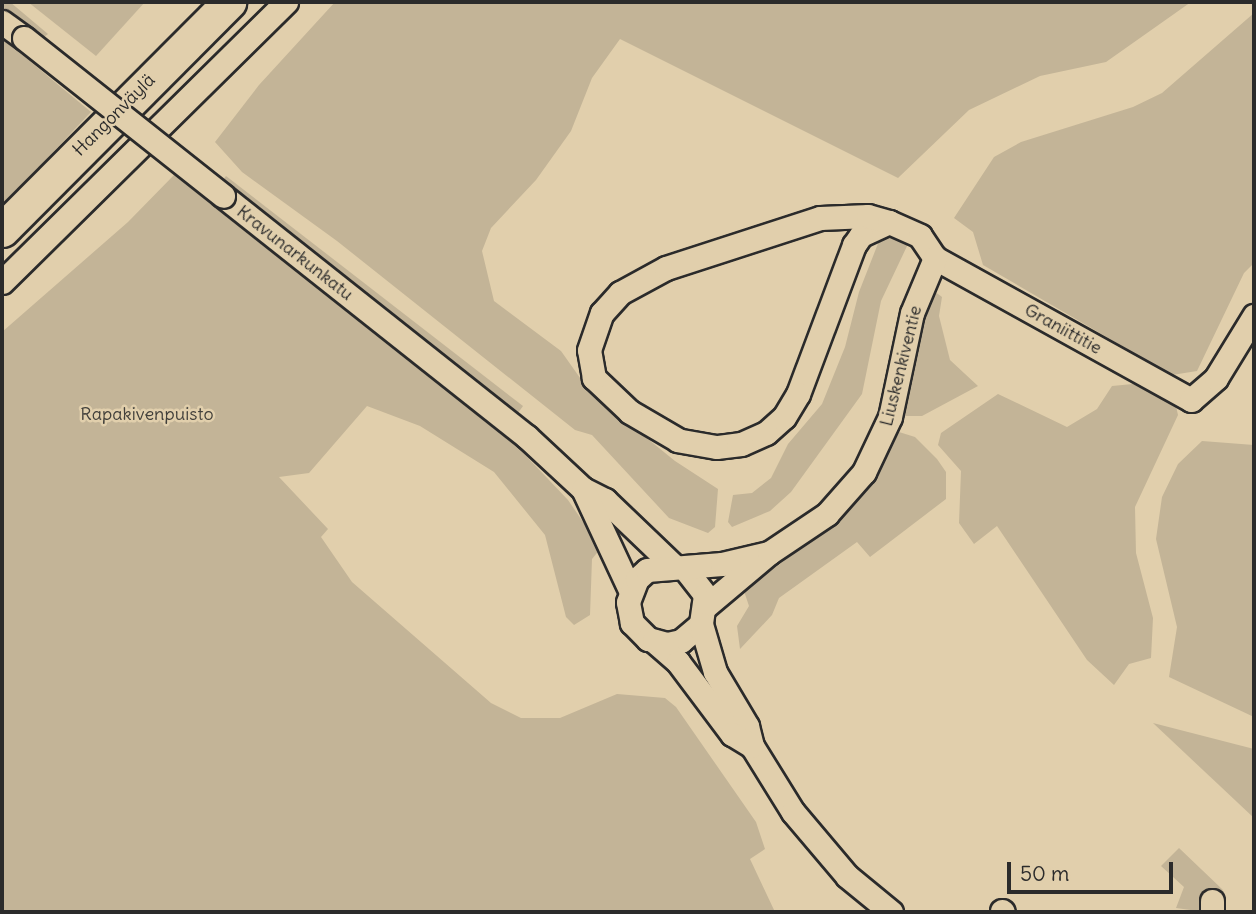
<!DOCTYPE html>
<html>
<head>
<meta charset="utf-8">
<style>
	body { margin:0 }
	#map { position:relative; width:1256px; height:914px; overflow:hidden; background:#e1cfac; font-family:Delius,sans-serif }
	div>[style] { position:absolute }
	.green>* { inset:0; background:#c3b497 }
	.roads { filter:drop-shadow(2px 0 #2b2b2b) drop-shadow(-2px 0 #2b2b2b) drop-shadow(0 2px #2b2b2b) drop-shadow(0 -2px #2b2b2b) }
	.minor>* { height:23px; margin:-11.5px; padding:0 11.5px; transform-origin:11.5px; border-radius:11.5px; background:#e1cfac }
	.highway>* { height:33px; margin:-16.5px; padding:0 16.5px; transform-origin:16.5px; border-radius:16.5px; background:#e1cfac }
	.bridges { filter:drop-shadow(2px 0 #2b2b2b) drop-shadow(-2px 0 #2b2b2b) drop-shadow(0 2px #2b2b2b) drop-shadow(0 -2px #2b2b2b) }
	.minor-bridge>* { height:23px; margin:-11.5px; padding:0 11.5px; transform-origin:11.5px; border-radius:11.5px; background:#e1cfac }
	span { translate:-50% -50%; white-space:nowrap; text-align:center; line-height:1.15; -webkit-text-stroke:5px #e1cfac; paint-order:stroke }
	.street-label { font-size:18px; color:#2b2b2b }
	.park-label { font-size:18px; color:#42403b }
	.frame { position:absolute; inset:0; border:4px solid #2b2b2b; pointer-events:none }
	.scale { position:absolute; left:1007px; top:862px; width:166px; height:32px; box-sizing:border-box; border:4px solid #2b2b2b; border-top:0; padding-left:9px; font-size:21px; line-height:24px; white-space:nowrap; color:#2b2b2b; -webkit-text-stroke:5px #e1cfac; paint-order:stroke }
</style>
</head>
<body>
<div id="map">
	<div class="green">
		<div style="clip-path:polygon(2px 2px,10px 2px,48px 34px,44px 37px,2px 6px)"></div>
		<div style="clip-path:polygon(28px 2px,145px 2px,96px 56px)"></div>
		<div style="clip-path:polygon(335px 2px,1191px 2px,1106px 62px,1040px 76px,969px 110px,898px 178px,620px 39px,592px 78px,571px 131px,536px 180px,491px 228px,482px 251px,494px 301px,561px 351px,590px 392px,675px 461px,718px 489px,715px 527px,708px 533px,669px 518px,592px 435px,575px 430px,337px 241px,242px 172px,215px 142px,259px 85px)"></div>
		<div style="clip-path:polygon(1254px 13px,1254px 263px,1244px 273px,1197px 371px,1172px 375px,983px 265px,973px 232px,954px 218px,994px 157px,1021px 142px,1133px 107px,1162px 93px)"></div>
		<div style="clip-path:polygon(2px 38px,91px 112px,2px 206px)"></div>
		<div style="clip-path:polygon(174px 175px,509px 438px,568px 500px,601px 548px,592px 559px,590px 615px,574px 625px,566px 617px,545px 535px,494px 472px,420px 426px,367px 406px,309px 473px,279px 477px,328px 529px,321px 537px,352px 582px,491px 703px,521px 718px,560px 718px,617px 694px,665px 698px,676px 707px,756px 822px,765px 849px,750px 859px,775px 912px,2px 912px,2px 332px,128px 222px)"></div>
		<div style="clip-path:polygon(226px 176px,523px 406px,518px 413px,223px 180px)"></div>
		<div style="clip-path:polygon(887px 234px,908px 244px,881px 301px,862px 394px,791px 492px,770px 511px,732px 527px,728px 522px,733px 495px,752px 493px,771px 478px,788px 444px,822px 404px,845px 347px,859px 292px,879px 241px)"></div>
		<div style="clip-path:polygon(934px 291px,942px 297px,939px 316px,950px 360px,978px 386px,922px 416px,905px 416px,922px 318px)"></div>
		<div style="clip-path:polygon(1133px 384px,1176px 406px,1178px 415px,1135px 507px,1136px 553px,1153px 618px,1151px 658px,1129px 664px,1114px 685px,1087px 660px,997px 526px,974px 544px,959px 523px,961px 471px,938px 445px,941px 433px,998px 394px,1067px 427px,1097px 409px,1112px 386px)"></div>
		<div style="clip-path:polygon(899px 432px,915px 437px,937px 459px,946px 472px,946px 499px,870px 557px,857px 542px,779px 598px,772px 615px,740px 649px,737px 626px,749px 606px,744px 591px,846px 514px,874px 480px)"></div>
		<div style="clip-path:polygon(1202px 441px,1254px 445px,1254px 717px,1169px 677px,1177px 627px,1156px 539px,1162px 497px,1178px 464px)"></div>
		<div style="clip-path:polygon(1153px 723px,1254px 749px,1254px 818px)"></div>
		<div style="clip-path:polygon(1179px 848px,1223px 890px,1205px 912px,1176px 908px,1184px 887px,1161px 866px)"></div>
	</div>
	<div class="roads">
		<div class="minor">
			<div style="left:2px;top:22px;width:27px;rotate:36deg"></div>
			<div style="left:223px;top:196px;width:387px;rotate:38.4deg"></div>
			<div style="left:526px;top:436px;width:78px;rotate:42.9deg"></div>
			<div style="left:583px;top:489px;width:25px;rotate:27deg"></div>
			<div style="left:605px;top:500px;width:94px;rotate:43.7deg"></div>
			<div style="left:889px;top:222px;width:31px;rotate:155deg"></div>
			<div style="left:861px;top:235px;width:12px;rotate:125deg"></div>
			<div style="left:854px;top:245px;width:159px;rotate:110.6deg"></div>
			<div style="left:798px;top:394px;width:27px;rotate:121deg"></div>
			<div style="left:784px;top:417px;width:24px;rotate:138deg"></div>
			<div style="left:766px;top:433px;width:27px;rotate:156deg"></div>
			<div style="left:741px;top:444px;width:25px;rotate:173deg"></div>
			<div style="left:716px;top:447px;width:39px;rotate:-170deg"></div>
			<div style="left:678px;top:440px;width:56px;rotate:-149.7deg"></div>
			<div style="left:630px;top:412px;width:50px;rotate:-136.6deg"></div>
			<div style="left:594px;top:378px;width:28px;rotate:-100deg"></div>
			<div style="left:589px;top:350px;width:39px;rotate:-71deg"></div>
			<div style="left:602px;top:313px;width:27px;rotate:-48deg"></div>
			<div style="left:620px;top:293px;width:52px;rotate:-28.5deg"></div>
			<div style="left:666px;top:268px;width:162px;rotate:-18deg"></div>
			<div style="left:820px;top:218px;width:48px;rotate:-2.4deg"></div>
			<div style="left:868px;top:216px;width:22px;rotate:16deg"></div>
			<div style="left:889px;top:222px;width:34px;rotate:24deg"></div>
			<div style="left:920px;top:236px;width:27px;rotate:56deg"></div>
			<div style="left:935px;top:258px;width:293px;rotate:29deg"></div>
			<div style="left:1191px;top:400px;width:33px;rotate:-41deg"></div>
			<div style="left:1216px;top:378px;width:73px;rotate:-58.5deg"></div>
			<div style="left:2px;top:282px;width:399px;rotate:-44.6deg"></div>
			<div style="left:583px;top:489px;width:111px;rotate:65deg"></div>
			<div style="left:685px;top:569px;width:33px;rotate:52deg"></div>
			<div style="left:705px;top:595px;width:29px;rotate:98deg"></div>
			<div style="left:701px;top:624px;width:26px;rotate:140deg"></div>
			<div style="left:681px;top:641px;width:14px;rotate:168deg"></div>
			<div style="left:667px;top:644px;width:20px;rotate:-165deg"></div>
			<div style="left:648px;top:639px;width:23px;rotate:-135deg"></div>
			<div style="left:632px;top:623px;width:21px;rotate:-101deg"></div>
			<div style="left:628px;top:602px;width:25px;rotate:-69deg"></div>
			<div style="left:637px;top:579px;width:13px;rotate:-42deg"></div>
			<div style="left:647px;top:570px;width:75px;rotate:-4.6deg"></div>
			<div style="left:722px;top:564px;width:48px;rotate:-13.2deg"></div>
			<div style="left:706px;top:606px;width:82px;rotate:-40.1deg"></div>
			<div style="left:769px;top:553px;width:70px;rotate:-33.9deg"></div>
			<div style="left:827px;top:514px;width:56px;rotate:-48.6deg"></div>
			<div style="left:864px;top:472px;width:61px;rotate:-64.7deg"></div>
			<div style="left:890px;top:417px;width:106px;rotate:-78.1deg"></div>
			<div style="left:912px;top:313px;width:60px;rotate:-67.3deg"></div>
			<div style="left:701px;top:624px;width:50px;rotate:73.7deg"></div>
			<div style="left:715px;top:672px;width:63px;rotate:59.3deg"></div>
			<div style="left:747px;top:726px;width:21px;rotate:76deg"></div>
			<div style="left:752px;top:746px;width:78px;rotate:58.2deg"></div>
			<div style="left:793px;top:812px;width:84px;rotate:49.8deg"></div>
			<div style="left:847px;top:876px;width:57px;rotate:39.3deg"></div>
			<div style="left:654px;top:641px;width:32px;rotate:41deg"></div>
			<div style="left:678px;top:662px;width:90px;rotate:53.1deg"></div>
			<div style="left:732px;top:734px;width:23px;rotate:31deg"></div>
			<div style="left:1002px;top:911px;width:1px;rotate:45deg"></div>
			<div style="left:1212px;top:912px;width:11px;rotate:-90deg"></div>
		</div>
		<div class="highway">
			<div style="left:2px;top:230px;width:322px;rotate:-45.1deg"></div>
		</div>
	</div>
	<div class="bridges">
		<div class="minor-bridge">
			<div style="left:24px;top:38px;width:254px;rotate:38.4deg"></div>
		</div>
	</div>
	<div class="street-label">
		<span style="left:114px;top:115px;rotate:-45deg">Hangonväylä</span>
		<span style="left:295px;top:253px;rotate:38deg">Kravunarkunkatu</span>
		<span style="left:1063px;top:329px;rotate:29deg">Graniittitie</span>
		<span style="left:901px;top:366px;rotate:-76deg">Liuskenkiventie</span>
	</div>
	<div class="park-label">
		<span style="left:147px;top:414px">Rapakivenpuisto</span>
	</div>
	<div class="frame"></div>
	<div class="scale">50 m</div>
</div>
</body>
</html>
